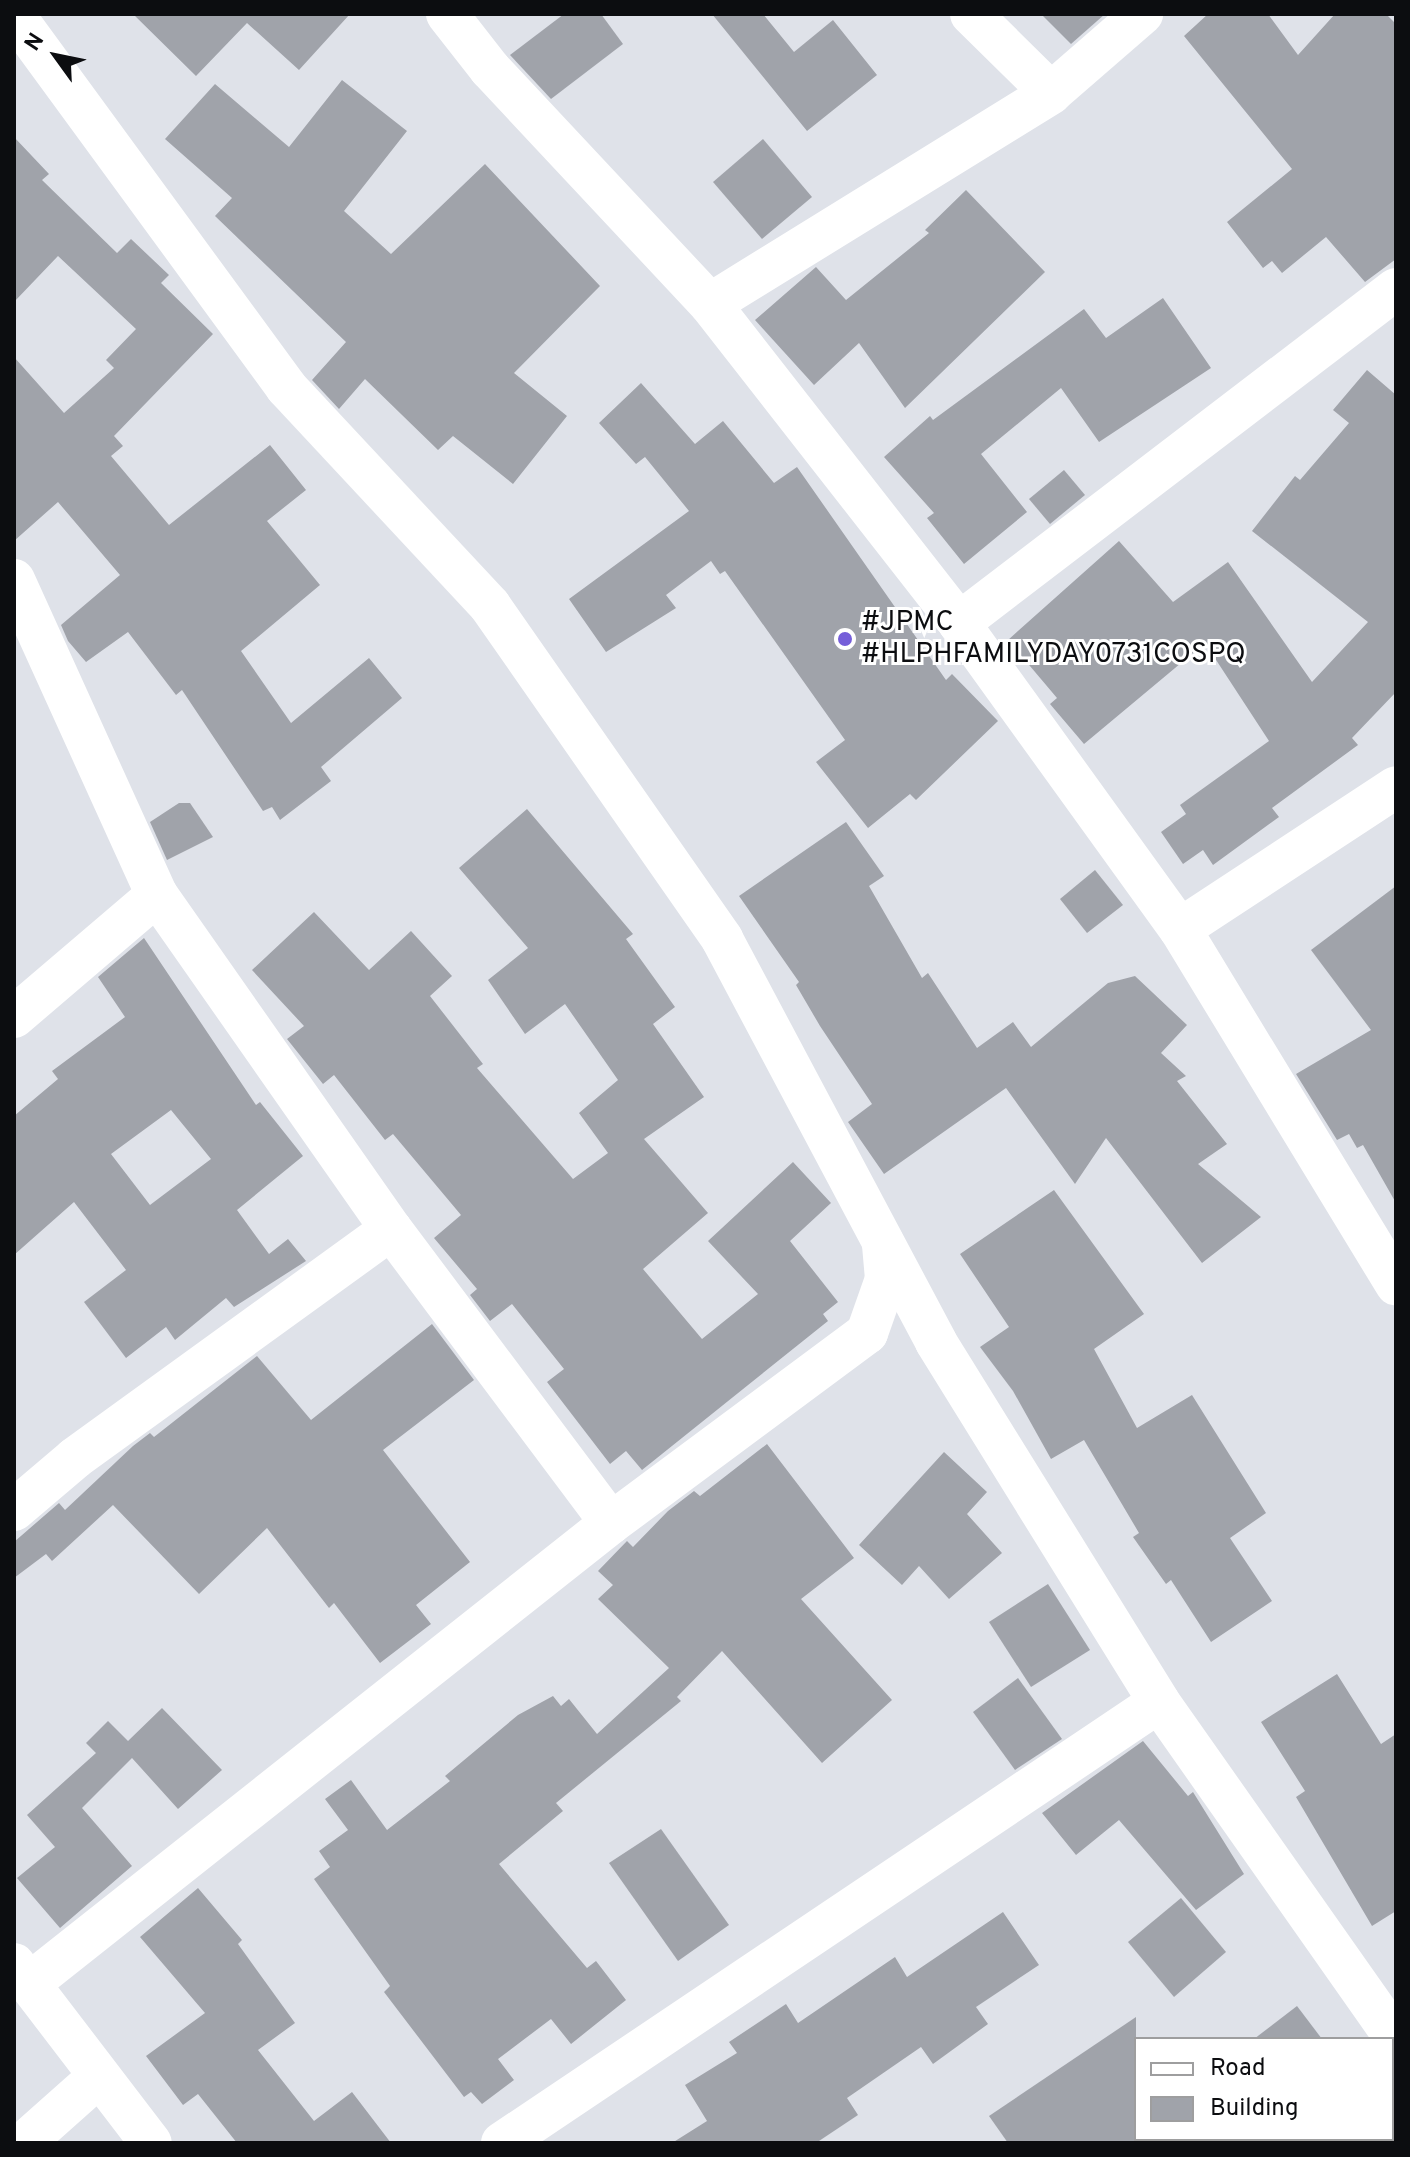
<!DOCTYPE html>
<html>
<head>
<meta charset="utf-8">
<style>
	body { margin:0 }
	#map { position:relative; width:1410px; height:2157px; overflow:hidden; background:#dfe2e9; font-family:Overpass,sans-serif }
	div>[style] { position:absolute }
	.building>* { inset:0; background:#a0a3aa }
	.street>* { height:42px; margin:-21px; padding:0 21px; transform-origin:21px; border-radius:21px; background:#fff }
	.dots>* { width:22px; height:22px; translate:-50% -50%; box-sizing:border-box; border:4px solid #fff; border-radius:50% }
	span { translate:-50% -50%; white-space:nowrap; text-align:center; line-height:1.15; -webkit-text-stroke:6px #fff; paint-order:stroke }
	.poi-label { font-size:28px; color:#0c0d10 }
	.left { translate:0 -50%; text-align:left }
	.frame { position:absolute; inset:0; border:16px solid #0c0d10; pointer-events:none }
	.legend { position:absolute; left:1134px; top:2037px; width:260px; height:104px; box-sizing:border-box; background:#fff; border:2px solid #9e9e9f; margin:0; padding:10px 14px; list-style:none; font-size:24px; color:#0c0d10 }
	.legend li { display:flex; align-items:center; gap:16px; height:40px }
	.legend b { width:40px; border:2px solid #9e9e9f }
	.north { position:absolute; left:16px; top:16px; width:80px; height:80px; -webkit-text-stroke:6px #fff; paint-order:stroke; rotate:303deg; font-size:22px; font-weight:700; line-height:32px; text-align:center; color:#0c0d10 }
	.north::after { content:''; display:block; margin:auto; width:28px; height:36px; background:#0c0d10; clip-path:polygon(50% 0,100% 100%,50% 72%,0 100%) }
</style>
</head>
<body>
<div id="map">
	<div class="building">
		<div style="clip-path:polygon(133px 14px,350px 14px,299px 70px,247px 23px,196px 76px)"></div>
		<div style="clip-path:polygon(564px 14px,601px 14px,623px 44px,551px 99px,510px 55px)"></div>
		<div style="clip-path:polygon(712px 14px,763px 14px,794px 52px,833px 20px,877px 75px,807px 131px)"></div>
		<div style="clip-path:polygon(1041px 14px,1105px 14px,1071px 44px)"></div>
		<div style="clip-path:polygon(1208px 14px,1268px 14px,1298px 55px,1335px 14px,1386px 14px,1396px 24px,1396px 259px,1365px 282px,1326px 237px,1282px 273px,1272px 261px,1263px 268px,1227px 222px,1292px 169px,1184px 36px)"></div>
		<div style="clip-path:polygon(342px 80px,407px 131px,344px 211px,391px 254px,485px 164px,600px 286px,514px 373px,567px 416px,513px 484px,453px 436px,438px 450px,365px 379px,339px 409px,312px 380px,346px 342px,215px 216px,232px 198px,165px 139px,215px 84px,289px 147px)"></div>
		<div style="clip-path:polygon(14px 137px,49px 174px,42px 180px,117px 253px,131px 239px,169px 275px,161px 283px,213px 334px,114px 436px,123px 446px,111px 456px,169px 525px,270px 445px,306px 490px,267px 521px,320px 585px,241px 651px,291px 723px,369px 658px,402px 698px,321px 767px,331px 781px,280px 820px,272px 807px,263px 811px,182px 690px,176px 695px,128px 632px,86px 662px,68px 641px,61px 625px,120px 575px,58px 502px,14px 541px,14px 357px,64px 413px,114px 368px,106px 360px,136px 329px,58px 256px,14px 302px)"></div>
		<div style="clip-path:polygon(763px 139px,812px 197px,762px 239px,713px 182px)"></div>
		<div style="clip-path:polygon(966px 190px,1045px 272px,905px 408px,859px 343px,814px 385px,755px 320px,816px 267px,846px 300px,929px 233px,925px 230px)"></div>
		<div style="clip-path:polygon(1163px 298px,1211px 368px,1099px 442px,1061px 388px,981px 454px,1027px 512px,964px 564px,927px 518px,934px 513px,884px 457px,930px 416px,933px 420px,1084px 309px,1106px 338px)"></div>
		<div style="clip-path:polygon(1367px 370px,1396px 395px,1396px 692px,1352px 738px,1358px 745px,1272px 808px,1279px 817px,1213px 865px,1203px 850px,1183px 864px,1161px 832px,1186px 814px,1180px 805px,1269px 741px,1205px 643px,1084px 744px,1050px 704px,1057px 698px,1008px 640px,1119px 541px,1173px 602px,1228px 562px,1312px 682px,1368px 622px,1252px 531px,1295px 476px,1300px 480px,1349px 423px,1333px 410px)"></div>
		<div style="clip-path:polygon(641px 383px,695px 444px,723px 421px,774px 483px,797px 467px,946px 680px,952px 674px,998px 721px,916px 800px,910px 794px,868px 828px,816px 762px,845px 740px,725px 571px,720px 574px,711px 561px,666px 595px,676px 608px,606px 652px,569px 599px,689px 511px,645px 457px,636px 464px,599px 423px)"></div>
		<div style="clip-path:polygon(1064px 470px,1085px 495px,1050px 524px,1029px 499px)"></div>
		<div style="clip-path:polygon(179px 803px,190px 803px,213px 837px,167px 860px,150px 822px)"></div>
		<div style="clip-path:polygon(527px 809px,633px 934px,626px 939px,675px 1007px,653px 1024px,704px 1097px,644px 1139px,708px 1213px,643px 1269px,702px 1339px,758px 1294px,708px 1241px,793px 1162px,831px 1203px,790px 1241px,838px 1302px,823px 1314px,828px 1321px,642px 1470px,626px 1451px,610px 1464px,547px 1382px,564px 1369px,512px 1304px,490px 1321px,470px 1295px,477px 1289px,434px 1238px,461px 1215px,393px 1134px,385px 1140px,334px 1075px,323px 1084px,287px 1039px,304px 1026px,252px 970px,314px 912px,369px 970px,411px 931px,452px 976px,430px 996px,483px 1064px,477px 1068px,573px 1179px,608px 1153px,579px 1113px,618px 1080px,565px 1004px,525px 1034px,488px 980px,528px 948px,459px 868px)"></div>
		<div style="clip-path:polygon(846px 822px,884px 876px,869px 886px,922px 978px,928px 973px,977px 1048px,1013px 1022px,1031px 1047px,1108px 983px,1135px 976px,1187px 1025px,1161px 1053px,1186px 1076px,1177px 1081px,1227px 1144px,1198px 1164px,1261px 1217px,1202px 1263px,1106px 1138px,1075px 1184px,1006px 1088px,884px 1174px,848px 1122px,872px 1104px,820px 1026px,796px 985px,799px 982px,739px 896px)"></div>
		<div style="clip-path:polygon(1095px 870px,1123px 905px,1087px 933px,1060px 899px)"></div>
		<div style="clip-path:polygon(1396px 886px,1396px 1203px,1363px 1145px,1357px 1148px,1349px 1134px,1337px 1140px,1296px 1074px,1371px 1030px,1311px 950px)"></div>
		<div style="clip-path:polygon(evenodd,144px 938px,256px 1105px,260px 1102px,303px 1156px,237px 1210px,269px 1254px,288px 1239px,306px 1261px,234px 1307px,226px 1298px,175px 1340px,166px 1327px,126px 1358px,84px 1302px,126px 1270px,74px 1202px,14px 1255px,14px 1116px,58px 1079px,52px 1071px,125px 1017px,98px 977px,144px 938px,171px 1110px,211px 1159px,150px 1205px,111px 1154px,171px 1110px)"></div>
		<div style="clip-path:polygon(1054px 1190px,1144px 1314px,1094px 1349px,1137px 1428px,1192px 1395px,1266px 1513px,1230px 1538px,1272px 1601px,1211px 1642px,1171px 1580px,1166px 1584px,1133px 1537px,1139px 1533px,1084px 1440px,1051px 1459px,1013px 1391px,980px 1347px,1009px 1327px,960px 1254px)"></div>
		<div style="clip-path:polygon(432px 1324px,474px 1380px,383px 1450px,470px 1562px,416px 1605px,431px 1624px,380px 1663px,334px 1603px,329px 1608px,267px 1528px,199px 1594px,113px 1505px,52px 1561px,46px 1554px,14px 1578px,14px 1542px,59px 1503px,65px 1510px,133px 1446px,150px 1433px,154px 1437px,257px 1356px,311px 1420px)"></div>
		<div style="clip-path:polygon(767px 1444px,854px 1558px,801px 1599px,892px 1700px,822px 1763px,722px 1651px,677px 1697px,681px 1701px,556px 1803px,563px 1811px,499px 1864px,587px 1968px,596px 1961px,626px 2000px,571px 2044px,551px 2019px,498px 2059px,514px 2080px,482px 2104px,471px 2092px,464px 2097px,384px 1992px,390px 1986px,314px 1879px,330px 1867px,319px 1851px,348px 1830px,325px 1799px,351px 1780px,387px 1830px,450px 1781px,445px 1776px,518px 1715px,553px 1696px,561px 1706px,569px 1699px,597px 1734px,669px 1668px,598px 1599px,613px 1585px,598px 1571px,627px 1541px,633px 1547px,668px 1511px,694px 1491px,700px 1496px)"></div>
		<div style="clip-path:polygon(944px 1452px,987px 1492px,967px 1514px,1002px 1553px,949px 1599px,919px 1566px,902px 1585px,859px 1545px)"></div>
		<div style="clip-path:polygon(1048px 1584px,1090px 1650px,1031px 1687px,989px 1622px)"></div>
		<div style="clip-path:polygon(1337px 1674px,1381px 1744px,1396px 1734px,1396px 1911px,1372px 1926px,1296px 1797px,1305px 1791px,1261px 1722px)"></div>
		<div style="clip-path:polygon(1018px 1678px,1062px 1739px,1015px 1770px,973px 1712px)"></div>
		<div style="clip-path:polygon(162px 1708px,222px 1770px,178px 1809px,132px 1758px,82px 1808px,132px 1866px,60px 1928px,17px 1878px,55px 1847px,27px 1815px,96px 1753px,86px 1743px,108px 1721px,128px 1741px)"></div>
		<div style="clip-path:polygon(1143px 1741px,1188px 1796px,1193px 1792px,1244px 1874px,1196px 1910px,1119px 1820px,1076px 1855px,1042px 1813px)"></div>
		<div style="clip-path:polygon(661px 1829px,729px 1925px,678px 1961px,609px 1863px)"></div>
		<div style="clip-path:polygon(198px 1888px,242px 1940px,238px 1944px,295px 2023px,258px 2050px,314px 2121px,352px 2092px,391px 2143px,237px 2143px,198px 2094px,183px 2105px,146px 2056px,205px 2013px,140px 1937px)"></div>
		<div style="clip-path:polygon(1181px 1898px,1226px 1952px,1174px 1997px,1128px 1942px)"></div>
		<div style="clip-path:polygon(1003px 1912px,1039px 1965px,976px 2007px,988px 2024px,933px 2064px,921px 2047px,847px 2098px,858px 2115px,816px 2143px,672px 2143px,707px 2121px,685px 2085px,737px 2053px,729px 2042px,786px 2004px,798px 2023px,895px 1957px,907px 1977px)"></div>
		<div style="clip-path:polygon(1297px 2006px,1322px 2039px,1254px 2039px)"></div>
		<div style="clip-path:polygon(1136px 2017px,1136px 2143px,1008px 2143px,989px 2116px)"></div>
	</div>
	<div class="street">
		<div style="left:447px;top:14px;width:70px;rotate:52deg"></div>
		<div style="left:490px;top:69px;width:322px;rotate:46.9deg"></div>
		<div style="left:710px;top:304px;width:405px;rotate:52deg"></div>
		<div style="left:959px;top:623px;width:377px;rotate:54.2deg"></div>
		<div style="left:1180px;top:929px;width:416px;rotate:58.7deg"></div>
		<div style="left:971px;top:14px;width:112px;rotate:44.6deg"></div>
		<div style="left:14px;top:15px;width:461px;rotate:53.8deg"></div>
		<div style="left:286px;top:387px;width:299px;rotate:47deg"></div>
		<div style="left:490px;top:606px;width:406px;rotate:55.1deg"></div>
		<div style="left:722px;top:939px;width:456px;rotate:62deg"></div>
		<div style="left:936px;top:1342px;width:423px;rotate:58.2deg"></div>
		<div style="left:1159px;top:1702px;width:412px;rotate:54.9deg"></div>
		<div style="left:710px;top:304px;width:401px;rotate:-31.7deg"></div>
		<div style="left:1051px;top:93px;width:121px;rotate:-41deg"></div>
		<div style="left:14px;top:580px;width:346px;rotate:65.6deg"></div>
		<div style="left:157px;top:895px;width:408px;rotate:55deg"></div>
		<div style="left:391px;top:1229px;width:367px;rotate:53.2deg"></div>
		<div style="left:959px;top:623px;width:550px;rotate:-37.39deg"></div>
		<div style="left:1180px;top:929px;width:258px;rotate:-33.3deg"></div>
		<div style="left:14px;top:1017px;width:188px;rotate:-40.5deg"></div>
		<div style="left:14px;top:1510px;width:80px;rotate:-40.4deg"></div>
		<div style="left:75px;top:1458px;width:390px;rotate:-35.9deg"></div>
		<div style="left:14px;top:1964px;width:225px;rotate:52.6deg"></div>
		<div style="left:30px;top:1983px;width:741px;rotate:-38.37deg"></div>
		<div style="left:611px;top:1523px;width:319px;rotate:-36.6deg"></div>
		<div style="left:867px;top:1333px;width:57px;rotate:-70.6deg"></div>
		<div style="left:886px;top:1279px;width:37px;rotate:-95deg"></div>
		<div style="left:24px;top:2143px;width:98px;rotate:-41.7deg"></div>
		<div style="left:502px;top:2143px;width:791px;rotate:-33.87deg"></div>
		<div style="left:1267px;top:2143px;width:8px;rotate:-30deg"></div>
	</div>
	<div class="dots">
		<div style="left:845px;top:639px;background:#755ed9"></div>
	</div>
	<div class="poi-label">
		<span class="left" style="left:861px;top:639px">#JPMC<br>#HLPHFAMILYDAY0731COSPQ</span>
	</div>
	<div class="frame"></div>
	<ul class="legend">
	<li><b style="height:10px;background:#fff"></b>Road</li>
	<li><b style="height:22px;background:#a0a3aa"></b>Building</li>
	</ul>
	<div class="north">N</div>
</div>
</body>
</html>
